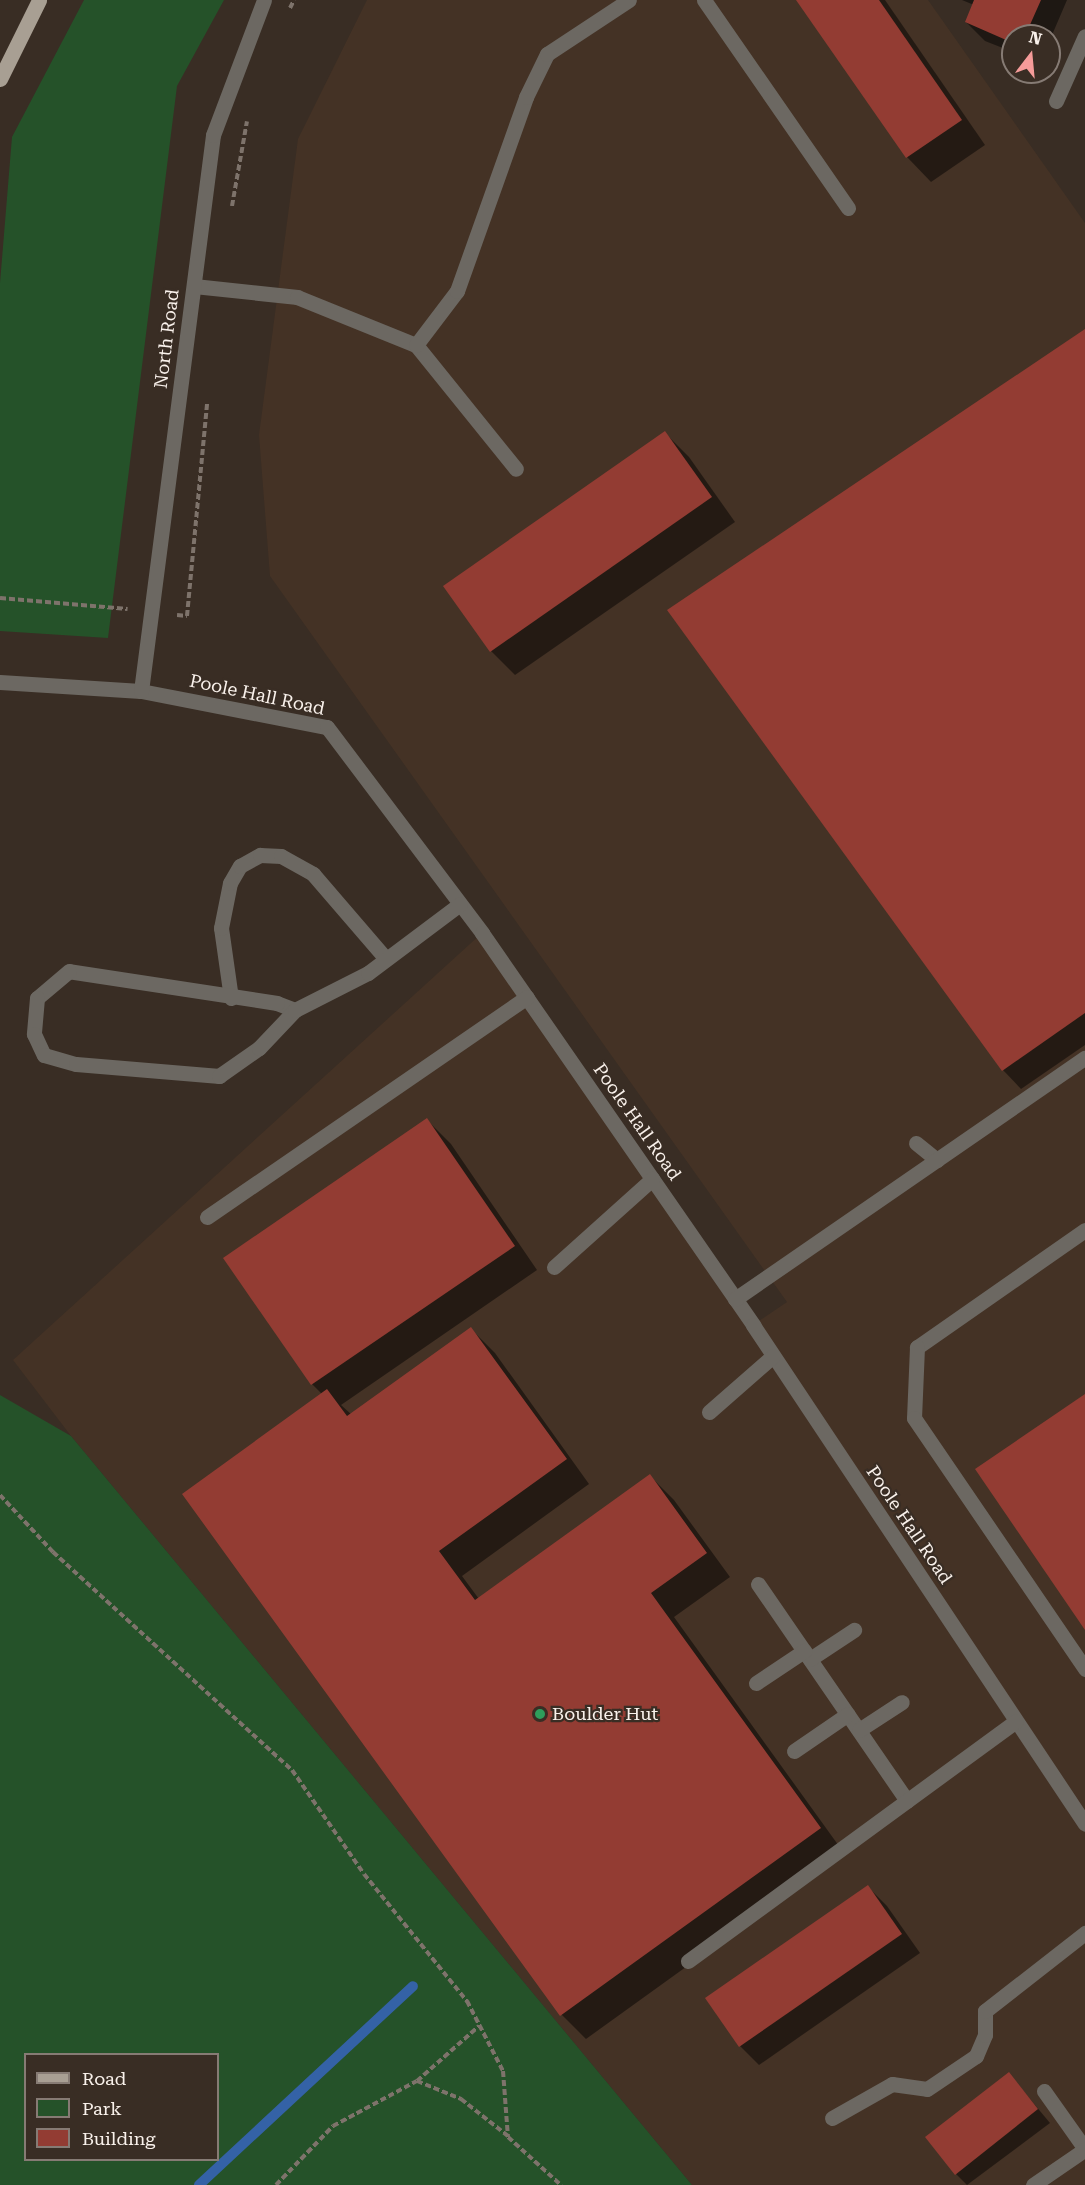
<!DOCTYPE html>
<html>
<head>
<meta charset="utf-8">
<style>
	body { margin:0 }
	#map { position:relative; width:1085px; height:2185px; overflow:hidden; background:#392d24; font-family:"Roboto Serif",serif }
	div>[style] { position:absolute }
	.built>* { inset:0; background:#443225 }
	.green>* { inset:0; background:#255229 }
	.shadow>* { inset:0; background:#0007 }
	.stream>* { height:10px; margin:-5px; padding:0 5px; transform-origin:5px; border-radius:5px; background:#3462a6 }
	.building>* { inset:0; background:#933c33 }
	.path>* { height:4px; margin-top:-2px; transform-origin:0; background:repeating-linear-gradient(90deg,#7e736b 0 6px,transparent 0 9px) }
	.minor>* { height:15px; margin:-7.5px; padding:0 7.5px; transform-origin:7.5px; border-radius:7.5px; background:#6c6862 }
	.major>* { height:15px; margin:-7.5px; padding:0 7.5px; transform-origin:7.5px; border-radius:7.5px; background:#a89f93 }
	.dots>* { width:16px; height:16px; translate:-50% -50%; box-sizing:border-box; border:3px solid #392d24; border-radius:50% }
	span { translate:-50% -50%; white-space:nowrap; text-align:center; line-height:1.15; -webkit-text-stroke:4.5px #392d24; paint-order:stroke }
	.street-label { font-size:18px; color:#f9f1eb }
	.poi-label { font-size:18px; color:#f9f1eb }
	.left { translate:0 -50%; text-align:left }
	.legend { position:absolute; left:24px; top:2053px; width:195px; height:108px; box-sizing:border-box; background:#392d24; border:2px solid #867b74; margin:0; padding:8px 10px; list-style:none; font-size:18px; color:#f9f1eb }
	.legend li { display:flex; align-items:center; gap:12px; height:30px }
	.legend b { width:30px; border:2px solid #867b74 }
	.north { position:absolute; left:1001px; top:24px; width:60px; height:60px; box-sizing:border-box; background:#392d24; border:2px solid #867b74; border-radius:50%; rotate:16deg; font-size:16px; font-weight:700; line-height:24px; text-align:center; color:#f9f1eb }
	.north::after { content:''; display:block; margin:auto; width:21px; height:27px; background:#f59b99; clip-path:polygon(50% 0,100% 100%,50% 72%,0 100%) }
</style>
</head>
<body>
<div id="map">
	<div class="built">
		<div style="clip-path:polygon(367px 0,928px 0,1085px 223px,1085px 2185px,692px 2185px,71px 1436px,13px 1360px,482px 933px,753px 1325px,787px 1302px,270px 576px,259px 435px,298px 139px)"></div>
	</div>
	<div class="green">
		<div style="clip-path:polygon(84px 0,224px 0,177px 86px,108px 638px,0 631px,0 283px,12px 137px)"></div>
		<div style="clip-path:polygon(evenodd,0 1395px,71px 1436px,692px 2185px,0 2185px,0 1395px,218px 2054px,218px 2160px,26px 2160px,26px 2054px,218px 2054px)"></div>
	</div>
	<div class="shadow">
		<div style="clip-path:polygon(798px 0,885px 0,985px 145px,931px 182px,907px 157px)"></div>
		<div style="clip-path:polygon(962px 0,1067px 0,1049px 42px,1049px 36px,1013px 36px,1013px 52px,985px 41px,966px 22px,974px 5px)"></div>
		<div style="clip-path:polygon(1085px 330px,1085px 1045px,1021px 1089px,1003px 1070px)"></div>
		<div style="clip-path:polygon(665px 433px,689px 457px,735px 522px,515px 675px,491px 651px)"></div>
		<div style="clip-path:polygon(427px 1120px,451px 1144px,537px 1270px,341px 1405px,352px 1415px,471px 1329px,495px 1353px,589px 1484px,462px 1576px,479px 1599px,650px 1476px,674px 1500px,730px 1577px,674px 1617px,844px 1853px,586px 2039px,562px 2015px,184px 1494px,322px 1394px,312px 1384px)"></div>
		<div style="clip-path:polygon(868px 1887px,887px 1906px,920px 1953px,759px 2065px,740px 2046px)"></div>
		<div style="clip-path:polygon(1009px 2074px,1050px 2123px,967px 2185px,956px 2174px)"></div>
	</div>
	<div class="stream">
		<div style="left:199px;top:2185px;width:292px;rotate:-42.9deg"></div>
	</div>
	<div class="building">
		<div style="clip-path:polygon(796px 0,879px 0,962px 120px,906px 158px)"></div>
		<div style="clip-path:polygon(974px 0,1041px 0,1025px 36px,1013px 36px,1013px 43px,965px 22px)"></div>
		<div style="clip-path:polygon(1085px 329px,1085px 1013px,1002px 1071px,667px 610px)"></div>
		<div style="clip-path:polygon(665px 431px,712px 497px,490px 652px,443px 586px)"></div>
		<div style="clip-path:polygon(427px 1118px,515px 1246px,311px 1385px,223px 1258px)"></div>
		<div style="clip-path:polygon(471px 1327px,567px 1459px,439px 1551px,475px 1600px,650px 1474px,707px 1553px,651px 1593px,821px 1828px,560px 2016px,182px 1494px,327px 1389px,347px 1416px)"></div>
		<div style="clip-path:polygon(1085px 1394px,1085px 1630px,975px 1469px)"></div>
		<div style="clip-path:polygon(868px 1885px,902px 1934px,739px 2047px,705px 1998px)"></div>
		<div style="clip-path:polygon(1009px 2072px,1038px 2109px,955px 2175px,925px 2137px)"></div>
	</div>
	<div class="path">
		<div style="left:290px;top:8px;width:9px;rotate:-63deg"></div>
		<div style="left:232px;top:206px;width:86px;rotate:-80deg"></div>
		<div style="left:0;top:598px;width:128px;rotate:4.9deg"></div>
		<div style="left:177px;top:615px;width:10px;rotate:6deg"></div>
		<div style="left:187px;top:616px;width:214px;rotate:-84.6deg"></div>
		<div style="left:0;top:1495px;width:78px;rotate:47.1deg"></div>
		<div style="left:53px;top:1552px;width:323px;rotate:42.4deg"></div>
		<div style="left:292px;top:1770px;width:126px;rotate:55.3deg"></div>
		<div style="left:364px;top:1874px;width:164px;rotate:51deg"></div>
		<div style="left:467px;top:2001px;width:79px;rotate:62.8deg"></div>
		<div style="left:503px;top:2071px;width:66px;rotate:85.7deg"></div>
		<div style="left:508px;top:2137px;width:72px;rotate:42.2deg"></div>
		<div style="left:417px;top:2081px;width:48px;rotate:22.2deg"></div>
		<div style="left:461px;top:2099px;width:60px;rotate:38.2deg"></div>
		<div style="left:276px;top:2185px;width:82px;rotate:-46deg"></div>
		<div style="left:333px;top:2126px;width:95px;rotate:-28.2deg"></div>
		<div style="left:417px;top:2081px;width:83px;rotate:-41.6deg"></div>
	</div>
	<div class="minor">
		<div style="left:704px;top:0;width:253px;rotate:55.3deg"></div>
		<div style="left:1056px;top:101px;width:71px;rotate:-66deg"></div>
		<div style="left:194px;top:286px;width:104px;rotate:6.1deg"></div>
		<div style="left:297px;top:297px;width:128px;rotate:22deg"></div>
		<div style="left:416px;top:345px;width:159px;rotate:51.1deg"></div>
		<div style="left:416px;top:345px;width:68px;rotate:-52.8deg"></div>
		<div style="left:457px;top:291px;width:206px;rotate:-70.4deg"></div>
		<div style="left:526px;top:97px;width:48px;rotate:-64deg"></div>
		<div style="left:547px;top:54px;width:98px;rotate:-33.4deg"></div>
		<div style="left:0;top:682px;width:141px;rotate:3.7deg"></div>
		<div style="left:141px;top:691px;width:189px;rotate:11deg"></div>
		<div style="left:327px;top:727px;width:258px;rotate:53deg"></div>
		<div style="left:482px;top:933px;width:477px;rotate:55.3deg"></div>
		<div style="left:753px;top:1325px;width:599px;rotate:56.36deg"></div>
		<div style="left:141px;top:691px;width:561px;rotate:-82.62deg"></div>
		<div style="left:213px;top:135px;width:144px;rotate:-69.3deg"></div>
		<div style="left:231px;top:998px;width:71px;rotate:-98.1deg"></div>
		<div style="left:221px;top:928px;width:46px;rotate:-78.7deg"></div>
		<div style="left:230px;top:883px;width:20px;rotate:-60deg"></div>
		<div style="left:240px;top:866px;width:23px;rotate:-29deg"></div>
		<div style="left:260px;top:855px;width:21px;rotate:3deg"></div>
		<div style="left:281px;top:856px;width:37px;rotate:29deg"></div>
		<div style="left:313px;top:874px;width:112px;rotate:49.3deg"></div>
		<div style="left:295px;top:1010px;width:19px;rotate:-159deg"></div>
		<div style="left:277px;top:1003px;width:210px;rotate:-171.3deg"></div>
		<div style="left:69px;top:971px;width:42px;rotate:139.8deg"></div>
		<div style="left:37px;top:998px;width:36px;rotate:95deg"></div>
		<div style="left:34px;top:1034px;width:23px;rotate:65deg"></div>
		<div style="left:44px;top:1055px;width:33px;rotate:16deg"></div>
		<div style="left:76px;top:1064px;width:144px;rotate:4.8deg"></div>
		<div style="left:219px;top:1076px;width:49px;rotate:-35deg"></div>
		<div style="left:259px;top:1048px;width:52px;rotate:-46.5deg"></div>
		<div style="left:295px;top:1010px;width:82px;rotate:-26.9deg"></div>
		<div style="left:368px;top:973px;width:115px;rotate:-36.9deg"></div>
		<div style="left:916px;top:1143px;width:27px;rotate:39deg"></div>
		<div style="left:207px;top:1217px;width:388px;rotate:-34.5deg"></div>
		<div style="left:1085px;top:1230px;width:205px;rotate:145.1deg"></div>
		<div style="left:917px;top:1347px;width:71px;rotate:92.4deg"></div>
		<div style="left:914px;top:1418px;width:304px;rotate:55.7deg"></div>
		<div style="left:554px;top:1267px;width:132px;rotate:-41.9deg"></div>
		<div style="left:735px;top:1299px;width:425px;rotate:-34.6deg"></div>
		<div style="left:709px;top:1412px;width:85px;rotate:-41.2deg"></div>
		<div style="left:758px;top:1584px;width:263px;rotate:55.5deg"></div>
		<div style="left:810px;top:1659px;width:53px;rotate:-33.4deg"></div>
		<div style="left:756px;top:1683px;width:58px;rotate:-33.7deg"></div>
		<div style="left:859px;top:1730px;width:51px;rotate:-33.1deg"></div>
		<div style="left:794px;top:1751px;width:65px;rotate:-34.4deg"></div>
		<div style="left:688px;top:1961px;width:406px;rotate:-36.2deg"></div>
		<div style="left:1044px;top:2091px;width:71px;rotate:54.7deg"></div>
		<div style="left:832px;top:2118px;width:69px;rotate:-29.5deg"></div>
		<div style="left:892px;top:2084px;width:35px;rotate:8deg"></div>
		<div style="left:927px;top:2089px;width:59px;rotate:-34deg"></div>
		<div style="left:976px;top:2056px;width:23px;rotate:-67deg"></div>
		<div style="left:985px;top:2035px;width:24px;rotate:-90deg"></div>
		<div style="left:985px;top:2011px;width:127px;rotate:-38deg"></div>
		<div style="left:1033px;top:2185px;width:62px;rotate:-34.5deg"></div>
	</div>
	<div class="major">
		<div style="left:0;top:79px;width:88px;rotate:-63.7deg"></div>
	</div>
	<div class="dots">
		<div style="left:540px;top:1714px;background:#2e9e5b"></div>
	</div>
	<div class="street-label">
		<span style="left:167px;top:339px;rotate:-83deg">North Road</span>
		<span style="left:257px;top:695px;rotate:12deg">Poole Hall Road</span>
		<span style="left:637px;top:1122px;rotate:55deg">Poole Hall Road</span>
		<span style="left:909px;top:1525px;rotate:56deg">Poole Hall Road</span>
	</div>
	<div class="poi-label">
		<span class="left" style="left:552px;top:1714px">Boulder Hut</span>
	</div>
	<ul class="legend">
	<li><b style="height:8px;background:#a89f93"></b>Road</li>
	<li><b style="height:16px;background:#255229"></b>Park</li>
	<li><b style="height:16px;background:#933c33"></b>Building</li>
	</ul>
	<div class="north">N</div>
</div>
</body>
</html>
